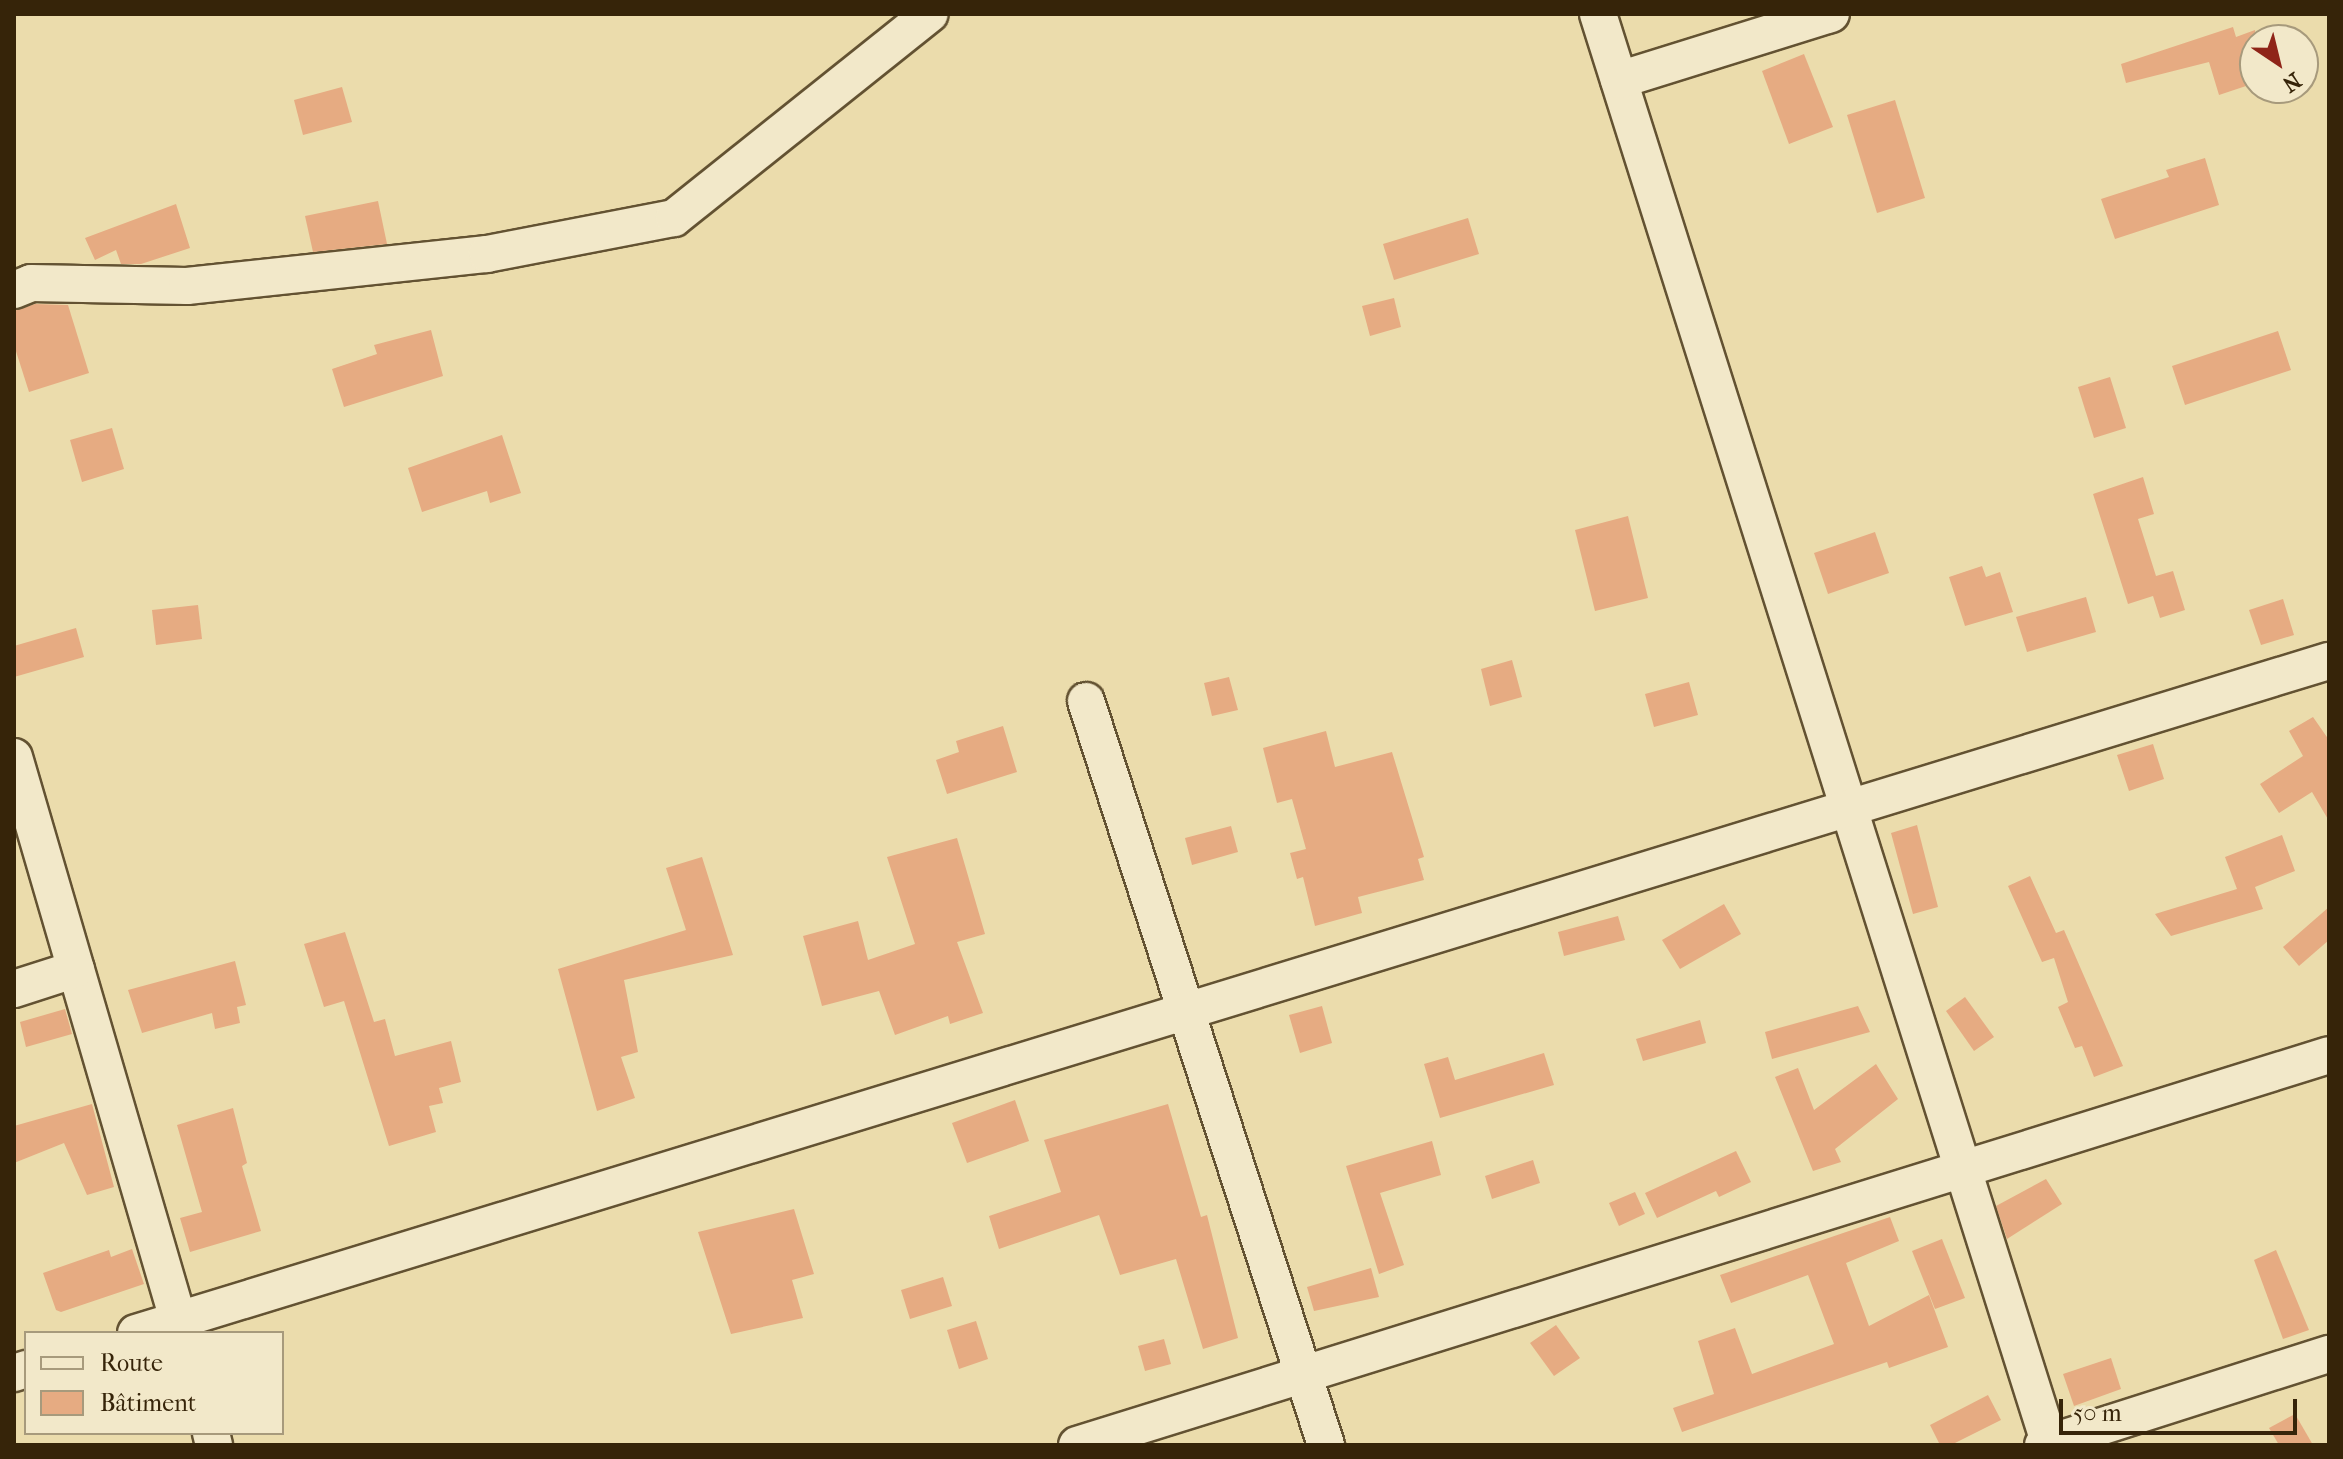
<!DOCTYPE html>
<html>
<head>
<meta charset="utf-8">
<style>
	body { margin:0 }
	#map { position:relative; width:2343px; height:1459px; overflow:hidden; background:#ebdcac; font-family:"IM FELL French Canon",serif }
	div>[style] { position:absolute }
	.building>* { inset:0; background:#e6ab82 }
	.roads { filter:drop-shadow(2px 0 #635232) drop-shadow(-2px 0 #635232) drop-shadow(0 2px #635232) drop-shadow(0 -2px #635232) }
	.minor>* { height:36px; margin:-18px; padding:0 18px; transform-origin:18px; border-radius:18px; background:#f2e8c9 }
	span { translate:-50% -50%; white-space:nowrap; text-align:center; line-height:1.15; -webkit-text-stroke:6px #f2e8c9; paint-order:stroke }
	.frame { position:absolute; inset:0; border:16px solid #362409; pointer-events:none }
	.legend { position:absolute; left:24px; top:1331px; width:260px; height:104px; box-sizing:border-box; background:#f2e8c9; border:2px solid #a79a7c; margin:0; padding:10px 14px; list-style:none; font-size:24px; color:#362409 }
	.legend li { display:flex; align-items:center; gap:16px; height:40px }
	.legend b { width:40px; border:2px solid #a79a7c }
	.north { position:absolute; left:2239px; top:24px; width:80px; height:80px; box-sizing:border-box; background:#f2e8c9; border:2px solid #a79a7c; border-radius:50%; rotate:145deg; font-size:22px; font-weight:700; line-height:32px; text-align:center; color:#362409 }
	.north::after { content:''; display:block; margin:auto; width:28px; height:36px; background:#8f2418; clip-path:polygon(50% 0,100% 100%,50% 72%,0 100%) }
	.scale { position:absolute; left:2059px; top:1399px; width:238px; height:36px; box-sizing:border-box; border:4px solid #362409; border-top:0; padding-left:10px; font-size:24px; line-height:28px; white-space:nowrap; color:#362409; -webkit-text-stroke:6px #f2e8c9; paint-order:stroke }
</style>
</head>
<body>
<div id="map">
	<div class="building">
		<div style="clip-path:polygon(2233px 27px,2236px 37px,2255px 30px,2255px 83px,2219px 95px,2209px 62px,2126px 83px,2121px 64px)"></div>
		<div style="clip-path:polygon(1804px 54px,1833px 127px,1789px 144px,1762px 71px)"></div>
		<div style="clip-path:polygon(342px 87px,352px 122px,303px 135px,294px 100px)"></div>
		<div style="clip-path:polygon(1895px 100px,1925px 198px,1877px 213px,1847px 115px)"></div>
		<div style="clip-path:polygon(2205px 158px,2219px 205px,2115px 239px,2101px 199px,2169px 177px,2166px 170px)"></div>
		<div style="clip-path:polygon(378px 201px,387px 244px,313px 252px,305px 216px)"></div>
		<div style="clip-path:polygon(176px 204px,190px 248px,141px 264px,121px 264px,116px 250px,95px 260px,85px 238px)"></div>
		<div style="clip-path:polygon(1468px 218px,1479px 254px,1394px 280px,1383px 244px)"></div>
		<div style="clip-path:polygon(1394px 298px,1401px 327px,1370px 336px,1362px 306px)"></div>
		<div style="clip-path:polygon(35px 304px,68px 305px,89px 373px,29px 392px,14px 345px,14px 311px)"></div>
		<div style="clip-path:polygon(431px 330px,443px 376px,344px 407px,332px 369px,377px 354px,374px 345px)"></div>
		<div style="clip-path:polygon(2278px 331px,2291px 370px,2185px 405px,2172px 366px)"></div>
		<div style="clip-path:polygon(2110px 377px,2126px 428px,2094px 438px,2078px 387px)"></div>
		<div style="clip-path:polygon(112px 428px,124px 469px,82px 482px,70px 440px)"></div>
		<div style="clip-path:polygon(502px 435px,521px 493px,490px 503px,487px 491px,422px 512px,408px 468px)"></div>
		<div style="clip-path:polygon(2143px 477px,2154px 514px,2138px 519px,2156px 576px,2173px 571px,2185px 610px,2160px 618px,2153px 596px,2128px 604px,2093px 494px)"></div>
		<div style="clip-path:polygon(1628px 516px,1648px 598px,1595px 611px,1575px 530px)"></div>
		<div style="clip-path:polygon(1875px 532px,1889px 573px,1828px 594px,1814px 553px)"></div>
		<div style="clip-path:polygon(1982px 566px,1986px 577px,2000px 572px,2013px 612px,1965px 626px,1949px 577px)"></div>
		<div style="clip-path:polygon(2086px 597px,2096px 632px,2027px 652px,2016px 617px)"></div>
		<div style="clip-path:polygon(2283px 599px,2294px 635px,2261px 645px,2249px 610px)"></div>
		<div style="clip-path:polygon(198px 605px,202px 639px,156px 645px,152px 610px)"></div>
		<div style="clip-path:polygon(76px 628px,84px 657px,14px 677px,14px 646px)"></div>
		<div style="clip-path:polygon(1512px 660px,1522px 697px,1490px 706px,1481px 669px)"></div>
		<div style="clip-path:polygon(1229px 677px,1238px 710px,1212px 716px,1204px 683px)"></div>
		<div style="clip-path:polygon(1689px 682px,1698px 715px,1654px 727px,1645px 694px)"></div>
		<div style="clip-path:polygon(2313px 717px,2329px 740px,2329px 821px,2312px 792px,2279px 813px,2260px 784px,2303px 756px,2289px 731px)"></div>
		<div style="clip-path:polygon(1003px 726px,1017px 772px,947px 794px,936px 760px,959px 752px,956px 741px)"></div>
		<div style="clip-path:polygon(1326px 731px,1335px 767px,1392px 752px,1424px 857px,1418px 859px,1424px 880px,1358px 897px,1362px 913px,1315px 926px,1303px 877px,1297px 879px,1290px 853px,1306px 849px,1292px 799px,1277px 803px,1263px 748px)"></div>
		<div style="clip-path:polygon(2153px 744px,2164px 779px,2129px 791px,2117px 755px)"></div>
		<div style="clip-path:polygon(1917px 825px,1938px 907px,1913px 914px,1891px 833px)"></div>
		<div style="clip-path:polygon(1231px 826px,1238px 852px,1192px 865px,1185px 838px)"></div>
		<div style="clip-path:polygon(2282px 835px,2295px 871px,2255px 887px,2263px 909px,2171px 936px,2155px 914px,2237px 889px,2225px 857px)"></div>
		<div style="clip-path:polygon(957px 838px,985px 934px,957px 942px,983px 1013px,950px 1024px,948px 1016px,895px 1035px,879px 991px,822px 1006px,803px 936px,858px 921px,868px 960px,915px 944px,887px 857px)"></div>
		<div style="clip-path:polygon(702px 857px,733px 955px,624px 980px,638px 1052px,621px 1057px,635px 1098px,597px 1111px,558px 969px,686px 930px,666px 868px)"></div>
		<div style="clip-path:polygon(2030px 876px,2056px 933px,2064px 930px,2123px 1066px,2094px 1077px,2082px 1046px,2075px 1048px,2058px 1007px,2068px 1002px,2054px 958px,2042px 962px,2008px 886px)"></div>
		<div style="clip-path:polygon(1724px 904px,1741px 934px,1680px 969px,1662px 940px)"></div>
		<div style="clip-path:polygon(2329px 907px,2329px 940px,2299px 966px,2283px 947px)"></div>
		<div style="clip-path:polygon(1618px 916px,1625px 940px,1564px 956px,1558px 932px)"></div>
		<div style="clip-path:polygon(345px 932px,374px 1022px,385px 1019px,395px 1056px,451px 1041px,461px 1082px,439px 1088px,443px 1103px,429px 1106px,436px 1132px,389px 1146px,344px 1001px,324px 1007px,304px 944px)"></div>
		<div style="clip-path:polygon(235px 961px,246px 1005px,237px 1007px,240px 1023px,215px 1029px,212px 1013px,142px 1033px,128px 990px)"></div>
		<div style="clip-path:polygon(1965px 997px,1994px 1037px,1974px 1051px,1946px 1011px)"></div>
		<div style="clip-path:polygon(1322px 1006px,1332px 1043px,1300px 1053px,1289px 1015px)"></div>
		<div style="clip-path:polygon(1858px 1006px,1870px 1032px,1772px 1059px,1765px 1032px)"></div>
		<div style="clip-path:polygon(65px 1009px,72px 1034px,26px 1047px,20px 1022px)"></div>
		<div style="clip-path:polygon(1700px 1020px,1706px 1043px,1643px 1061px,1636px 1039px)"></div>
		<div style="clip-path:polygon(1544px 1053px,1554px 1085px,1440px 1118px,1424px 1064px,1448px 1057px,1455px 1080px)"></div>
		<div style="clip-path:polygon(1876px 1064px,1898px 1099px,1835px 1149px,1841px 1162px,1813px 1171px,1775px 1077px,1798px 1068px,1814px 1110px)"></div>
		<div style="clip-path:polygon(1015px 1100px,1029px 1141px,967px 1163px,952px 1123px)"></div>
		<div style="clip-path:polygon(92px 1104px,114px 1187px,87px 1195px,64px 1143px,14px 1163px,14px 1126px)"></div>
		<div style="clip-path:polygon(1168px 1104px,1201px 1217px,1207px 1215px,1238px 1338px,1203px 1349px,1176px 1259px,1120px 1275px,1099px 1215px,999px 1249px,989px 1216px,1061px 1192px,1044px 1140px)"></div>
		<div style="clip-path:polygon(233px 1108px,247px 1163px,242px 1166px,261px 1231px,190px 1252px,180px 1218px,202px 1212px,177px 1125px)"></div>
		<div style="clip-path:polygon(1432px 1141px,1441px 1175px,1380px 1193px,1404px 1265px,1379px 1274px,1346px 1166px)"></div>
		<div style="clip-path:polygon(1736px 1151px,1751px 1182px,1719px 1197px,1716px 1191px,1657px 1218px,1645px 1193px)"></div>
		<div style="clip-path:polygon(1533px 1160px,1540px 1183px,1492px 1199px,1485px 1176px)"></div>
		<div style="clip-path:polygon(2046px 1179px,2062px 1204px,2007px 1239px,1996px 1206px)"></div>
		<div style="clip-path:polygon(1635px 1192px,1645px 1214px,1619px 1226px,1609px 1203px)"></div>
		<div style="clip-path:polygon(794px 1209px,814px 1274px,792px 1280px,803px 1318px,731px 1334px,698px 1232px)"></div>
		<div style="clip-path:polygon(1890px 1217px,1899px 1241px,1846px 1263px,1869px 1326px,1929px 1295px,1948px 1347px,1889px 1368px,1887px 1362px,1682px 1432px,1673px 1408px,1714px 1394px,1698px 1341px,1735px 1328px,1752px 1374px,1834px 1344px,1808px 1275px,1731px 1303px,1720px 1275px)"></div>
		<div style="clip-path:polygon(1942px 1239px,1965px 1298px,1935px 1309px,1912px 1251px)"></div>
		<div style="clip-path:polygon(132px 1249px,144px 1284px,61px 1312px,56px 1310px,43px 1273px,109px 1250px,111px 1257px)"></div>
		<div style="clip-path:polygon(2276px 1250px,2309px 1330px,2283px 1339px,2254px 1260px)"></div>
		<div style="clip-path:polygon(1371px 1268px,1379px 1297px,1314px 1311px,1307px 1287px)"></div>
		<div style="clip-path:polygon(943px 1277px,952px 1306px,910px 1319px,901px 1290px)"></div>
		<div style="clip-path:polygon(976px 1321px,988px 1359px,959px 1369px,947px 1330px)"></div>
		<div style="clip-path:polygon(1556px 1325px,1580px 1358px,1554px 1376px,1530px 1343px)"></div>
		<div style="clip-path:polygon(1164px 1339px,1171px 1364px,1145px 1371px,1138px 1346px)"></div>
		<div style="clip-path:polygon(2111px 1358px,2121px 1389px,2074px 1406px,2063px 1374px)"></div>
		<div style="clip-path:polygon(1988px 1395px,2001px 1420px,1951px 1445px,1940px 1445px,1930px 1425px)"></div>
		<div style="clip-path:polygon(2295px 1414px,2313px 1445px,2279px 1445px,2269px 1428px)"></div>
	</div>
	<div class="roads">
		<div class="minor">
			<div style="left:1598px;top:14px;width:1501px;rotate:72.47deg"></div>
			<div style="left:1619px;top:80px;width:222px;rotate:-17.3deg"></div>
			<div style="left:14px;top:290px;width:18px;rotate:-22deg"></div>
			<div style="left:31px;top:283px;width:156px;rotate:1.1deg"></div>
			<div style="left:187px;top:286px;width:302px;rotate:-6.1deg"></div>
			<div style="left:487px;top:254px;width:190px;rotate:-10.9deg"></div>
			<div style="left:674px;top:218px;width:327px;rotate:-38.6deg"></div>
			<div style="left:1086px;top:701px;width:782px;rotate:72.12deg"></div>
			<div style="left:14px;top:757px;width:600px;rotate:73.74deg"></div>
			<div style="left:14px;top:989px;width:65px;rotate:-17.9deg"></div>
			<div style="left:136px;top:1333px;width:2294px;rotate:-17.04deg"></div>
			<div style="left:14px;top:1373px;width:13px;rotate:-18deg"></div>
			<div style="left:211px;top:1433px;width:12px;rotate:76deg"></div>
			<div style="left:1077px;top:1445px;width:1311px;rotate:-17.3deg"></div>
			<div style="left:2043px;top:1445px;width:300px;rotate:-17.7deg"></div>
		</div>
	</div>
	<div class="frame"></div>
	<ul class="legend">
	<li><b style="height:10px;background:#f2e8c9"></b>Route</li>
	<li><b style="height:22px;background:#e6ab82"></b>Bâtiment</li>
	</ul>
	<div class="north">N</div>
	<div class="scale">50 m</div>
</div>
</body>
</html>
